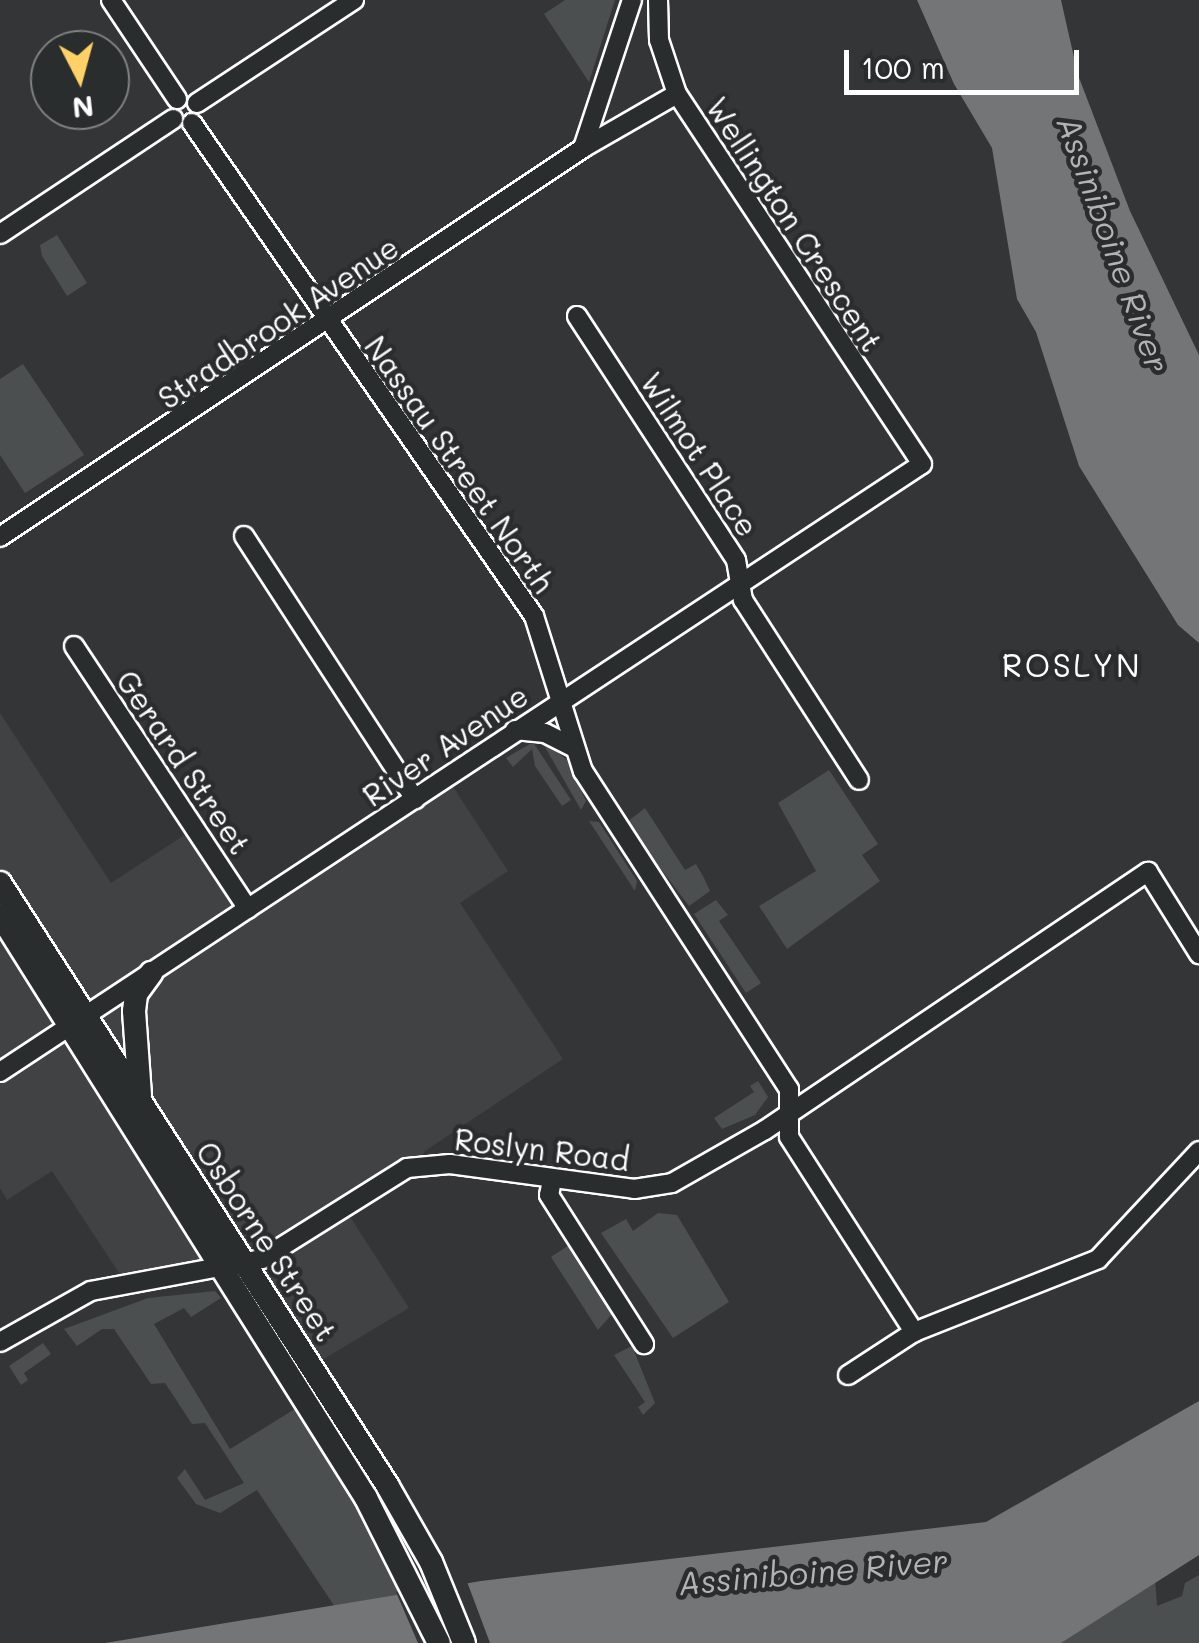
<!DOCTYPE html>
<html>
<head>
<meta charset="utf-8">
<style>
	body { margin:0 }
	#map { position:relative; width:1199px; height:1643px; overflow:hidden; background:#333536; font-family:Mali,sans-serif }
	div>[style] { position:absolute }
	.built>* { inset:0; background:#404243 }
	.green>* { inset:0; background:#4c4f50 }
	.water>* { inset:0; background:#737576 }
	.pier>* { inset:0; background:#333536 }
	.roads { filter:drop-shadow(2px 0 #fff) drop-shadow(-2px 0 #fff) drop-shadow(0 2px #fff) drop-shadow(0 -2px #fff) }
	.minor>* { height:18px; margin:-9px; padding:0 9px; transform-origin:9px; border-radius:9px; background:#2a2d2e }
	.major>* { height:22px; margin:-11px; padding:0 11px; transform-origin:11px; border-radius:11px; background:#2a2d2e }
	span { translate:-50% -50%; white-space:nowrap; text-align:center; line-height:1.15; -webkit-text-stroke:9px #2a2d2e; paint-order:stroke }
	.street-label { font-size:30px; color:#fff }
	.water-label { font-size:32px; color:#b2b3b4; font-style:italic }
	.neighbourhood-label { font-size:32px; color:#fff; letter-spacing:2.5px }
	.north { position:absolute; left:30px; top:30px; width:100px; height:100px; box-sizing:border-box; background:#2a2d2e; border:2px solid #7f8182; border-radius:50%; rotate:174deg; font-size:28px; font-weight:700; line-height:40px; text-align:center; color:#fff }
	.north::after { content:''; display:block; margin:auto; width:35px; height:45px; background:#ffd166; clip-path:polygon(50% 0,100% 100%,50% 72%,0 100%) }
	.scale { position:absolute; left:844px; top:50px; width:235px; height:45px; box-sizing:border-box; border:5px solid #fff; border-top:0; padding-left:12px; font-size:30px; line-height:35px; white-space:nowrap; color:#fff; -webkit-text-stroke:8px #2a2d2e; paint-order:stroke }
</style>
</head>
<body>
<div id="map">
	<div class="built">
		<div style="clip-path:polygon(0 713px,111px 883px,195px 828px,249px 909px,446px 776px,508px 871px,460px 903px,563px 1059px,425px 1151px,416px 1166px,343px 1206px,409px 1308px,312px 1366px,244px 1263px,125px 1282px,52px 1171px,7px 1200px,0 1188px)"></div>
	</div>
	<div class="green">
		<div style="clip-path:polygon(565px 0,615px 0,589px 82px,544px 14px)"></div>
		<div style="clip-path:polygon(57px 235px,87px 283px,67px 296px,42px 256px,40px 245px)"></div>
		<div style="clip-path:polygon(23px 364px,84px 455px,25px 493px,0 455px,0 379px)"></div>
		<div style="clip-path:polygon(541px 740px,567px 760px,586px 801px,581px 810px)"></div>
		<div style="clip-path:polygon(533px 742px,571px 800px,562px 806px,535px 766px,532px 749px,513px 767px,506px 758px)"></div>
		<div style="clip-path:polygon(829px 770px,878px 844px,862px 855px,880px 881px,787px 949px,759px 906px,816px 871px,778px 803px)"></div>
		<div style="clip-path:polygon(645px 808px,685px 870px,696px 864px,704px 878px,710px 891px,689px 906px,626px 823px)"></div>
		<div style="clip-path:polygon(589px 821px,599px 822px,637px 881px,635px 891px)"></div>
		<div style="clip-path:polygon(716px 900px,728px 915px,719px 921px,761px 983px,746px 993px,694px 914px)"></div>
		<div style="clip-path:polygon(758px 1081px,768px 1097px,755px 1115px,722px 1129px,714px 1118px,754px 1092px,750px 1086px)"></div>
		<div style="clip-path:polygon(658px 1213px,677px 1215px,729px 1302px,673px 1338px,601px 1233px,626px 1219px,633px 1231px)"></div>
		<div style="clip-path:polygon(569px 1245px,613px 1313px,598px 1330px,551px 1257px)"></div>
		<div style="clip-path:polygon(215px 1291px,221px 1298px,191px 1317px,184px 1308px,154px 1324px,230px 1449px,306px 1402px,409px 1595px,335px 1607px,257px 1490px,220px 1513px,196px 1504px,177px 1478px,185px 1469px,205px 1500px,244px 1483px,205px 1423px,192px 1424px,165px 1383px,151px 1384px,114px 1329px,102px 1329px,77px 1346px,64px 1329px,148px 1298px)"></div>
		<div style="clip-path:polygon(43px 1343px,51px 1354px,24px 1373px,28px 1380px,21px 1385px,9px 1366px)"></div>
		<div style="clip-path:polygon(632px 1346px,655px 1403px,643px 1415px,638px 1407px,645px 1402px,614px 1355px)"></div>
		<div style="clip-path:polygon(1199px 1575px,1199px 1643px,1061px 1643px,1155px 1578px,1157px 1606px,1182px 1596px,1185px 1583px)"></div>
	</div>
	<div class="water">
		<div style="clip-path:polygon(917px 0,1061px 0,1078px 75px,1130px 211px,1199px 355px,1199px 643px,1178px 625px,1079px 466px,1036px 332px,1017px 299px,992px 148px,954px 84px)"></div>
		<div style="clip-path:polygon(1199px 1401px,1199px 1555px,1061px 1643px,105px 1643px,481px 1581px,986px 1522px)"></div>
	</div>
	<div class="pier">
		<div style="clip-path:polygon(466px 1579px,490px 1643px,418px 1643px,396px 1592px)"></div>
	</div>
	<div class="roads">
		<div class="minor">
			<div style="left:111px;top:0;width:119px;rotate:56.3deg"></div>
			<div style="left:197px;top:103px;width:188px;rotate:-33.3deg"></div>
			<div style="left:192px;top:123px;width:600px;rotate:55.25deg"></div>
			<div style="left:534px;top:616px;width:163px;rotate:72.5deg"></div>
			<div style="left:583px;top:771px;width:379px;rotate:57.1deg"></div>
			<div style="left:789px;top:1089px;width:48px;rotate:90deg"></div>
			<div style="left:789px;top:1137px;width:232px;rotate:57.3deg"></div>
			<div style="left:914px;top:1332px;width:198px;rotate:-21.6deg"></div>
			<div style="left:1098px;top:1259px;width:148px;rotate:-46.9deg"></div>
			<div style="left:583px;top:148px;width:156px;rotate:-71.7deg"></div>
			<div style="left:0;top:234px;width:208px;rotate:-33.6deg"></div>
			<div style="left:577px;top:316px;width:291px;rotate:56.9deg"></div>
			<div style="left:736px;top:560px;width:41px;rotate:80.1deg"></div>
			<div style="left:743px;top:600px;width:214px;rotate:57.2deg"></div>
			<div style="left:244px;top:536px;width:314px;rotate:57deg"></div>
			<div style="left:0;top:537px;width:701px;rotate:-33.71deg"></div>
			<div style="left:583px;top:148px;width:108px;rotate:-29.9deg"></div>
			<div style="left:74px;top:646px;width:315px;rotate:56.5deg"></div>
			<div style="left:515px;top:730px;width:30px;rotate:6deg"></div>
			<div style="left:545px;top:733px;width:31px;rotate:27deg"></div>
			<div style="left:0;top:1072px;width:1104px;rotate:-33.4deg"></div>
			<div style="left:922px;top:464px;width:444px;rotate:-123.5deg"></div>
			<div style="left:677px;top:94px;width:57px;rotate:-108.4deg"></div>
			<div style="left:659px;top:40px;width:40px;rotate:-91.4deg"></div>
			<div style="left:552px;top:1180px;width:15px;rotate:101deg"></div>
			<div style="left:549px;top:1195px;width:177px;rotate:57.5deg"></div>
			<div style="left:0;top:1342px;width:104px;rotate:-29.3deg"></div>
			<div style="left:91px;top:1291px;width:174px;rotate:-10.6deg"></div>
			<div style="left:262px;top:1259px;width:171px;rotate:-32.1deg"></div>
			<div style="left:407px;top:1168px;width:43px;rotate:-5.3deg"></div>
			<div style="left:450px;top:1164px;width:186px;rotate:7.7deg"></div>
			<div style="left:634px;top:1189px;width:38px;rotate:-9deg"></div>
			<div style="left:672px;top:1183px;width:107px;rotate:-29.7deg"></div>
			<div style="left:765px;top:1130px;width:462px;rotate:-34deg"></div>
			<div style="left:1148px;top:872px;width:97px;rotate:58.1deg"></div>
			<div style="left:848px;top:1375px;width:79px;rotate:-33.1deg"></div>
		</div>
		<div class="major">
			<div style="left:0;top:883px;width:716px;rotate:57.26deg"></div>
			<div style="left:387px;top:1485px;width:89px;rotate:60.3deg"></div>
			<div style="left:431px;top:1562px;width:87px;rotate:67.8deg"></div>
			<div style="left:0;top:915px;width:688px;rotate:57.88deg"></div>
			<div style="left:366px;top:1498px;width:162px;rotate:63.3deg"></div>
			<div style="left:140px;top:1095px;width:84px;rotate:-94.1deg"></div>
			<div style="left:134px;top:1011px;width:17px;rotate:-83deg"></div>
			<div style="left:136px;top:994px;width:26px;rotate:-54deg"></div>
		</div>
	</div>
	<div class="street-label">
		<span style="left:795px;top:224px;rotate:57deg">Wellington Crescent</span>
		<span style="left:278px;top:322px;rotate:-34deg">Stradbrook Avenue</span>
		<span style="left:700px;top:454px;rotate:57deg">Wilmot Place</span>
		<span style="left:460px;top:464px;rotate:55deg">Nassau Street North</span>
		<span style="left:445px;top:745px;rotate:-34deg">River Avenue</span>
		<span style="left:184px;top:762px;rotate:56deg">Gerard Street</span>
		<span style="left:542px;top:1149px;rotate:7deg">Roslyn Road</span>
		<span style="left:267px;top:1241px;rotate:57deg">Osborne Street</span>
	</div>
	<div class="water-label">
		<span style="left:1114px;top:244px;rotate:70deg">Assiniboine River</span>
		<span style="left:813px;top:1571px;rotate:-5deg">Assiniboine River</span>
	</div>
	<div class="neighbourhood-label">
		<span style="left:1072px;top:664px">ROSLYN</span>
	</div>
	<div class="north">N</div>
	<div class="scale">100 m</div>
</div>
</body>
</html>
